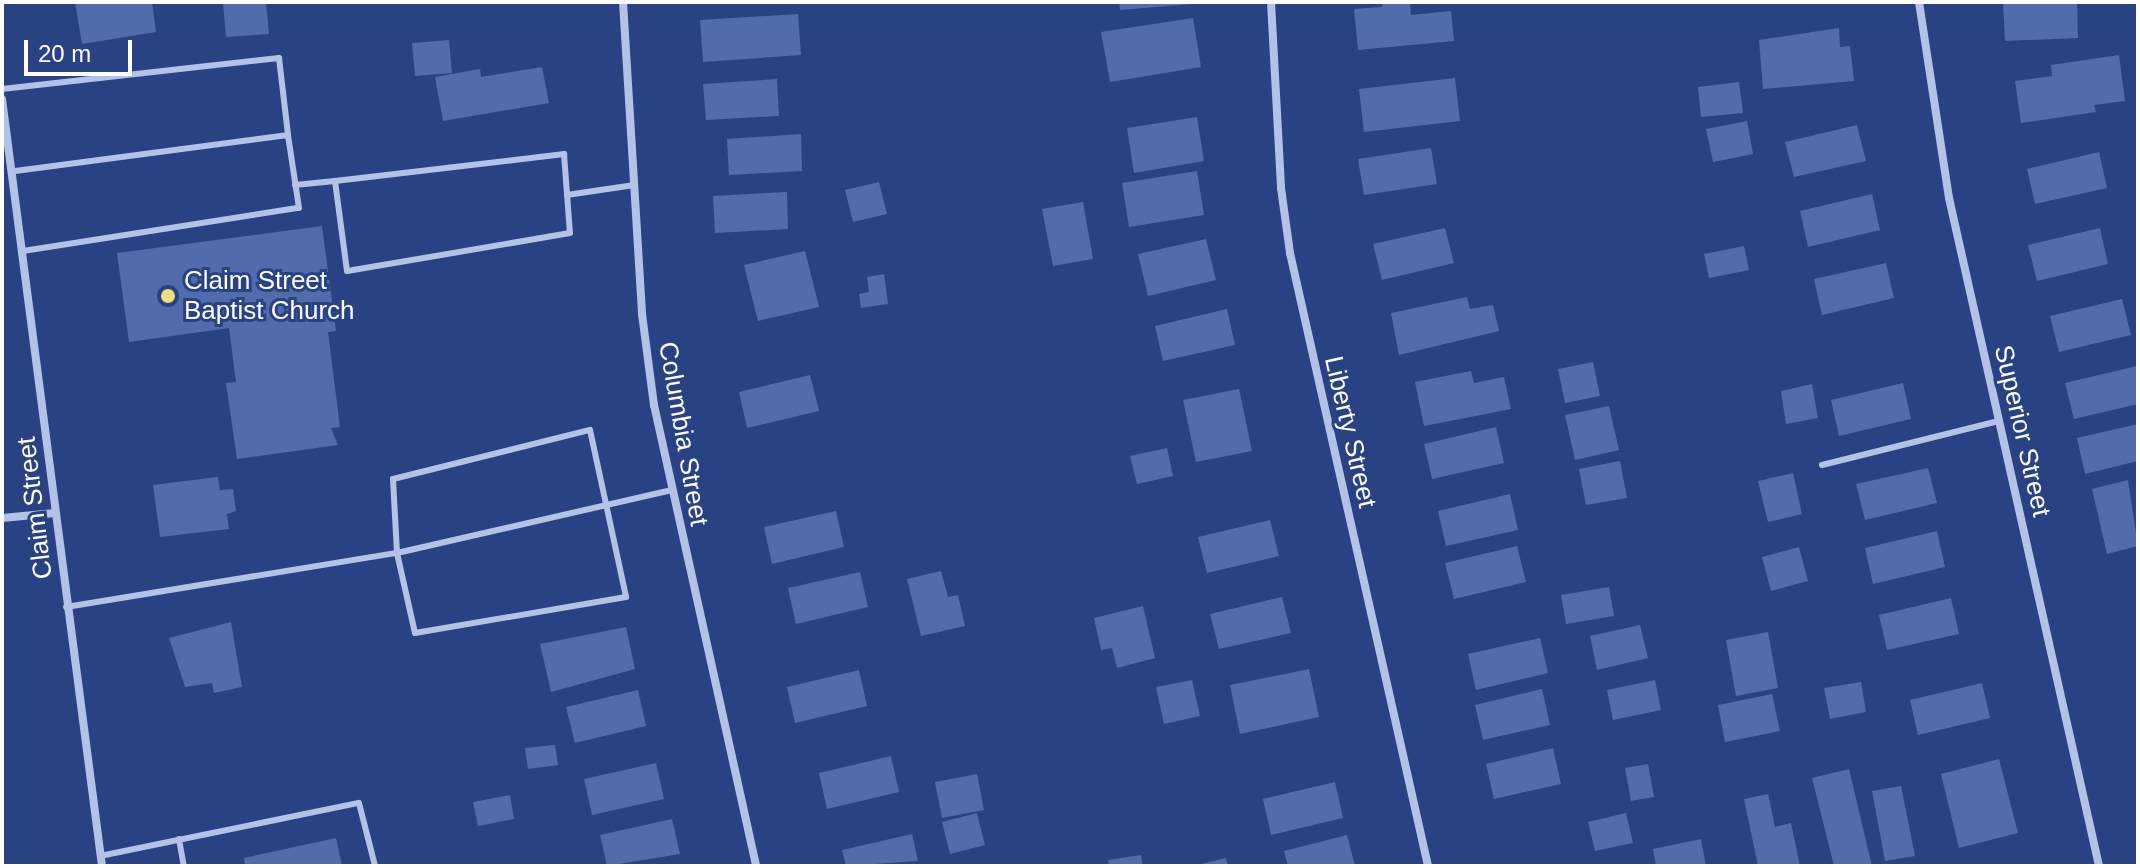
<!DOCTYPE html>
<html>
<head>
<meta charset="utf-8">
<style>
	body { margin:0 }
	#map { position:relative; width:2140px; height:868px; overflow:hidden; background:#294284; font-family:Arial,sans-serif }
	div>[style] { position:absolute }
	.building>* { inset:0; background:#516bac }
	.lane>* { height:6px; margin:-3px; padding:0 3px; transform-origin:3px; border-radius:3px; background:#b3c2e7 }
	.street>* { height:8px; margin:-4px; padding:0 4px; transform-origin:4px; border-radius:4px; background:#b3c2e7 }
	.dots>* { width:22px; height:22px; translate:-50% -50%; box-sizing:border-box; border:4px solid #294284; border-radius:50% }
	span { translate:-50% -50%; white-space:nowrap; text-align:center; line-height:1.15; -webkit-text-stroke:6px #294284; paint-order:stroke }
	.poi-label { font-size:26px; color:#fff }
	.left { translate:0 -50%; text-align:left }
	.street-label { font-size:26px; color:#fff }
	.frame { position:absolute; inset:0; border:4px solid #fff; pointer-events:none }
	.scale { position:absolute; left:24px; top:40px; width:108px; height:36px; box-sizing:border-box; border:4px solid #fff; border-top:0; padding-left:10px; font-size:24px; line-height:28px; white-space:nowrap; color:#fff; -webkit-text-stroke:6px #294284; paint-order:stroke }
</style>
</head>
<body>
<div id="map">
	<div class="building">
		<div style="clip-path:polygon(75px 2px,152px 2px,156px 32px,82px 44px)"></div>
		<div style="clip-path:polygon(223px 2px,266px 2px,269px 34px,226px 37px)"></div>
		<div style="clip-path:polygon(1119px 2px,1193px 2px,1193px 4px,1120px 10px)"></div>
		<div style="clip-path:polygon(1382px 2px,1410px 2px,1411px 15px,1451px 11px,1454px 41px,1358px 50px,1354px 9px,1382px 7px)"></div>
		<div style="clip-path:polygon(2003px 2px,2077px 2px,2078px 38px,2005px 41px)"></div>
		<div style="clip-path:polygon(798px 14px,801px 55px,703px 62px,700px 20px)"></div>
		<div style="clip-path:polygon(1193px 18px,1201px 67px,1110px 82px,1101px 32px)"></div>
		<div style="clip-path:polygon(1839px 28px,1840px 47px,1850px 46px,1854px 81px,1763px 89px,1759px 40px)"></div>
		<div style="clip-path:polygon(449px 40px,452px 73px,415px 76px,412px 43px)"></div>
		<div style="clip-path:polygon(2119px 55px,2125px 101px,2094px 105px,2096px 112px,2021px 123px,2015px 81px,2052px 76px,2051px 65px)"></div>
		<div style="clip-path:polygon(542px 67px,549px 103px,443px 121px,435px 77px,480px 69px,481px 77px)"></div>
		<div style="clip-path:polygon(1455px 78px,1460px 121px,1364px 132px,1359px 89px)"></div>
		<div style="clip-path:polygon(777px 79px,779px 116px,706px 120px,703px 84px)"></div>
		<div style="clip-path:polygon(1739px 82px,1743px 113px,1701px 117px,1698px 87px)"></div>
		<div style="clip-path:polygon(1197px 117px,1204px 161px,1134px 173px,1127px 128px)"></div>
		<div style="clip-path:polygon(1747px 121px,1753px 154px,1713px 162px,1706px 129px)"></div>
		<div style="clip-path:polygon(1857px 125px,1866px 161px,1794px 177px,1785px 142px)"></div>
		<div style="clip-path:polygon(801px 134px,802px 171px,729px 175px,727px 139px)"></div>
		<div style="clip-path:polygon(1431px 148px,1437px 184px,1364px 195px,1358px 159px)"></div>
		<div style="clip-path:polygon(2099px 152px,2107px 188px,2035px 204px,2027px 169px)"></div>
		<div style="clip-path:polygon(1197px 171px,1204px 215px,1129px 227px,1122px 183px)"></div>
		<div style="clip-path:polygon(879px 182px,887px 214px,853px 222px,845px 190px)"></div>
		<div style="clip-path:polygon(787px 192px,788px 229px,715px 233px,713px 196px)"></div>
		<div style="clip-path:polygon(1872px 194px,1880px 230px,1808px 247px,1800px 211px)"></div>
		<div style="clip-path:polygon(1083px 202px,1093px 259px,1053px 266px,1042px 209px)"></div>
		<div style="clip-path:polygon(322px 226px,336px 331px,328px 332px,340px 427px,331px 428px,338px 445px,237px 459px,226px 383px,236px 382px,229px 328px,129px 342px,117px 253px)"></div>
		<div style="clip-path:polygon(1445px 228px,1454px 263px,1382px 280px,1373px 244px)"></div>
		<div style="clip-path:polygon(2100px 228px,2108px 264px,2037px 281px,2028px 245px)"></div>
		<div style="clip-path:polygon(1206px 239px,1216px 280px,1148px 296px,1138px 254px)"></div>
		<div style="clip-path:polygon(1744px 246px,1749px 270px,1709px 278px,1704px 254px)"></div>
		<div style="clip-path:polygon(805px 251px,819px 307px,758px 321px,744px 265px)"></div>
		<div style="clip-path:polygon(1886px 263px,1894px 298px,1822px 315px,1814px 279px)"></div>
		<div style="clip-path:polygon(884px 274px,888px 304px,861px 308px,859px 294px,869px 292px,867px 277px)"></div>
		<div style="clip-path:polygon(1467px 297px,1470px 309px,1493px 305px,1499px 331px,1399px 355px,1391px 313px)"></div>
		<div style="clip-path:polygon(2122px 299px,2131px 335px,2059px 352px,2050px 316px)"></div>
		<div style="clip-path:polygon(1227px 309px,1235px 345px,1163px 361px,1155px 326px)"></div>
		<div style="clip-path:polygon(1593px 362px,1600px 396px,1565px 403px,1558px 369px)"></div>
		<div style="clip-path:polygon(2137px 366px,2138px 404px,2074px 419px,2065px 383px)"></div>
		<div style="clip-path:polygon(1471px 371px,1474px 383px,1504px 377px,1511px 409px,1424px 426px,1415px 382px)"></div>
		<div style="clip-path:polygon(810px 375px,819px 411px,747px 428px,739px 392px)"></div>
		<div style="clip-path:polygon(1903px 383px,1911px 419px,1839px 436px,1831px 400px)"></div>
		<div style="clip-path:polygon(1812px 384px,1818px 418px,1786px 424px,1781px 391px)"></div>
		<div style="clip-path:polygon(1239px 389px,1252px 451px,1196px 462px,1183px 400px)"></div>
		<div style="clip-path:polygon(1609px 406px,1619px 450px,1575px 460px,1565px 415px)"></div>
		<div style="clip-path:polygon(2138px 424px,2138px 461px,2085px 474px,2077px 438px)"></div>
		<div style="clip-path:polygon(1496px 427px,1504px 463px,1432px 479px,1424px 444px)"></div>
		<div style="clip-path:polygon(1167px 448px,1173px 476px,1137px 484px,1130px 456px)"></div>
		<div style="clip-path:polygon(1620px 461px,1627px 498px,1586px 505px,1579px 469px)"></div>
		<div style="clip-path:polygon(1928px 468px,1937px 503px,1865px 520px,1856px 484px)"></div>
		<div style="clip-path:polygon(1793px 473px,1802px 514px,1768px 522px,1758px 481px)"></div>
		<div style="clip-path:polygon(218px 477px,220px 490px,233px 489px,236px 511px,227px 514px,229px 529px,160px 537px,153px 485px)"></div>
		<div style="clip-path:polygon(2128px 480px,2138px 546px,2107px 554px,2092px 489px)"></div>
		<div style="clip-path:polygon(1510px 494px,1518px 530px,1446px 546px,1438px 511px)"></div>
		<div style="clip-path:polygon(836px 511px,844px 547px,772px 564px,764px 527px)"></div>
		<div style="clip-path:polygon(1270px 520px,1279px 556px,1207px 573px,1198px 537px)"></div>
		<div style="clip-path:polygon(1937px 531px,1945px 567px,1873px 584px,1865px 548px)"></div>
		<div style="clip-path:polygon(1517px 546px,1526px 582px,1454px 599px,1445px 563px)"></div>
		<div style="clip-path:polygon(1799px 547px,1808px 581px,1771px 591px,1762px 557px)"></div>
		<div style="clip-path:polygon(941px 571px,948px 597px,958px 595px,965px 626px,921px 636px,907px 579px)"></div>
		<div style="clip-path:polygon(860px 572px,868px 607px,796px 624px,788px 588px)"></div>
		<div style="clip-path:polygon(1609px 587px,1614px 616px,1566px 624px,1561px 595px)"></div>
		<div style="clip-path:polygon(1282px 597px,1291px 633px,1219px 649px,1210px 614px)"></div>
		<div style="clip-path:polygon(1951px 598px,1959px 634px,1887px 650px,1879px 615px)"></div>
		<div style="clip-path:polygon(1143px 606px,1155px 658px,1117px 668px,1112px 648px,1101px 650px,1094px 618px)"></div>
		<div style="clip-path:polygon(231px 622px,242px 687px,214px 693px,212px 683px,185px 687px,169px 638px)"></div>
		<div style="clip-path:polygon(1640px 625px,1648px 658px,1597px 670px,1590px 636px)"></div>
		<div style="clip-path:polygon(626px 627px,635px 669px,551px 692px,540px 644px)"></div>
		<div style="clip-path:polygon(1768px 632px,1778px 688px,1736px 696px,1726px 640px)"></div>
		<div style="clip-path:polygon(1540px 638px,1548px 673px,1476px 690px,1468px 654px)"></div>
		<div style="clip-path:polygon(1309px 669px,1319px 717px,1240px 734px,1230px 685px)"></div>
		<div style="clip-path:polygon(859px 670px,867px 706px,795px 723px,787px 687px)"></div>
		<div style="clip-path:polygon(1192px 680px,1200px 716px,1164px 724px,1156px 687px)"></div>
		<div style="clip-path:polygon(1655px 680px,1661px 710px,1613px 720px,1607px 690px)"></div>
		<div style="clip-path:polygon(1861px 682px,1866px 712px,1830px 719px,1824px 688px)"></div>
		<div style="clip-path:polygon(1982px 683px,1990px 718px,1918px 735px,1910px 700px)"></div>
		<div style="clip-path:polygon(1542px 689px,1550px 725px,1483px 740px,1475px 705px)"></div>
		<div style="clip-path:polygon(638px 690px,646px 726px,575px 743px,566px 707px)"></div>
		<div style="clip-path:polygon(1772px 694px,1780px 731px,1725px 742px,1718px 705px)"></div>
		<div style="clip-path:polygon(555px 745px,558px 765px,528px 769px,525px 748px)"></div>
		<div style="clip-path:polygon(1553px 748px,1561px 784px,1494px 799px,1486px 764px)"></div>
		<div style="clip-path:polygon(891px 756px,899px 792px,827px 809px,819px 773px)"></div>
		<div style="clip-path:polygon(1999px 759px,2018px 833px,1959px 848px,1941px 774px)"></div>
		<div style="clip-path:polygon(656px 763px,664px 799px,592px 815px,584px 779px)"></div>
		<div style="clip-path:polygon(1648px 764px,1654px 797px,1631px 801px,1625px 768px)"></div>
		<div style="clip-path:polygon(1849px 769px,1872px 866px,1834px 866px,1812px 778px)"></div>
		<div style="clip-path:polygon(977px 774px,984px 810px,942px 818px,935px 782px)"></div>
		<div style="clip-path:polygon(1335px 782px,1343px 818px,1271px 835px,1263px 799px)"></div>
		<div style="clip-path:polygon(1901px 786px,1915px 856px,1885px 861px,1872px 791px)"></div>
		<div style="clip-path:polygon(1768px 794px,1775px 827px,1791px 823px,1800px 866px,1758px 866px,1744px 799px)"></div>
		<div style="clip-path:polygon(510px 795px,514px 819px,478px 826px,473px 802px)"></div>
		<div style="clip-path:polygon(977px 813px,985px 845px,950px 854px,942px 822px)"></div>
		<div style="clip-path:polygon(1626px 813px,1633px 843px,1595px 851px,1588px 822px)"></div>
		<div style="clip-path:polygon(672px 819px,680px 854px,607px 866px,600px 835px)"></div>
		<div style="clip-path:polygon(912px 834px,918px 861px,846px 866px,842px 850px)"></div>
		<div style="clip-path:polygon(1347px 835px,1355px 866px,1288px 866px,1284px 851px)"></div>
		<div style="clip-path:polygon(336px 838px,342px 866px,245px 866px,244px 858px)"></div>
		<div style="clip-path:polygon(1701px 839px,1706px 866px,1656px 866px,1653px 849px)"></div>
		<div style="clip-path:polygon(1141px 855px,1143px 866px,1109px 866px,1108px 860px)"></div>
		<div style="clip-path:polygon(1226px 858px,1228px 866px,1197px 866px,1197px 865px)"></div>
	</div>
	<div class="lane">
		<div style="left:2px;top:89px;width:279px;rotate:-6.4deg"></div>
		<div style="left:279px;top:58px;width:78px;rotate:83.3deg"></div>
		<div style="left:288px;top:135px;width:277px;rotate:172.5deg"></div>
		<div style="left:564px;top:154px;width:79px;rotate:85.7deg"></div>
		<div style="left:570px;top:233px;width:226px;rotate:170.3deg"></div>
		<div style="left:347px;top:271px;width:91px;rotate:-97.6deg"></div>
		<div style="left:335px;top:181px;width:231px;rotate:-6.7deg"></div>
		<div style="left:295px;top:185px;width:40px;rotate:-5.7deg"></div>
		<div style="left:567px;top:195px;width:68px;rotate:-8.5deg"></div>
		<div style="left:23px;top:251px;width:279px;rotate:-8.9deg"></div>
		<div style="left:299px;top:208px;width:74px;rotate:-98.6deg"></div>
		<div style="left:590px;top:430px;width:171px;rotate:77.8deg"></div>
		<div style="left:626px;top:597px;width:214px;rotate:170.3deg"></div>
		<div style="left:415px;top:633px;width:82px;rotate:-102.7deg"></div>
		<div style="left:397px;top:553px;width:74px;rotate:-93.1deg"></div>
		<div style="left:393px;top:479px;width:203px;rotate:-14deg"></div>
		<div style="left:1822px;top:465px;width:182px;rotate:-14deg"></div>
		<div style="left:66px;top:607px;width:335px;rotate:-9.3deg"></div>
		<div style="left:397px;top:553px;width:282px;rotate:-12.9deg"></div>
		<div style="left:179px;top:839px;width:27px;rotate:80deg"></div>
		<div style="left:100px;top:856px;width:264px;rotate:-11.6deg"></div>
		<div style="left:359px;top:803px;width:65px;rotate:75.7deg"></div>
	</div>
	<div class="street">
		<div style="left:623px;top:2px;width:313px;rotate:86.5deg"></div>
		<div style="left:642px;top:314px;width:92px;rotate:82.5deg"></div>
		<div style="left:654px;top:405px;width:472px;rotate:77.5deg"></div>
		<div style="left:1271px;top:2px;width:186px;rotate:86.9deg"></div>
		<div style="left:1281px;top:188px;width:66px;rotate:82.1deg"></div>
		<div style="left:1290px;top:253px;width:628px;rotate:77.31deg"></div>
		<div style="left:1919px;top:2px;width:198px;rotate:81.3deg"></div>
		<div style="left:1949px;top:198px;width:685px;rotate:77.34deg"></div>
		<div style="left:2px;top:99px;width:773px;rotate:82.57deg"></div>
		<div style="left:2px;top:518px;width:53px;rotate:-5.4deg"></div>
	</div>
	<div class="dots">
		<div style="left:168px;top:296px;background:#eedf7a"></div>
	</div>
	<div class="poi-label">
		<span class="left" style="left:184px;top:296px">Claim Street<br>Baptist Church</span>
	</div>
	<div class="street-label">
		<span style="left:2022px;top:431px;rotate:77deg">Superior Street</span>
		<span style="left:1350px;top:432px;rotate:77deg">Liberty Street</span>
		<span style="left:683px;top:434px;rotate:80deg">Columbia Street</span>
		<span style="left:35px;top:508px;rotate:-97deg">Claim Street</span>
	</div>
	<div class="frame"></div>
	<div class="scale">20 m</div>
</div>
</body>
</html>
